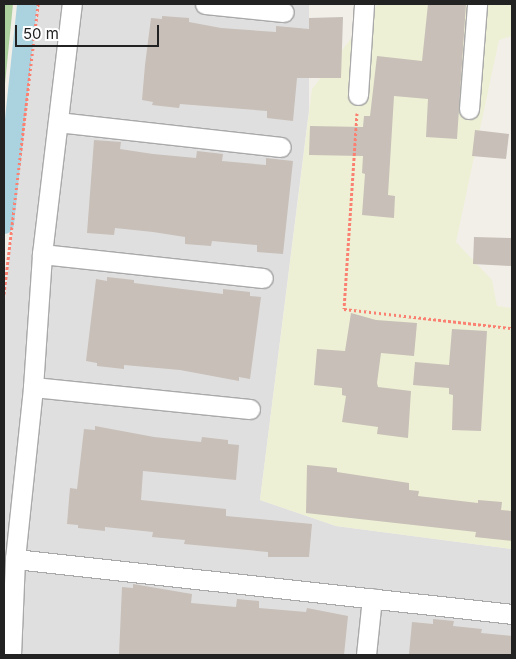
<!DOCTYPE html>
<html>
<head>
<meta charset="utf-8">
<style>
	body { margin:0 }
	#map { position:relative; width:516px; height:659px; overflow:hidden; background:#f2efe9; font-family:Inter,sans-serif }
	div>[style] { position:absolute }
	.residential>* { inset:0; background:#e0dfdf }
	.farmland>* { inset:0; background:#eef0d5 }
	.forest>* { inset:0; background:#add19e }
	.canal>* { height:20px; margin:-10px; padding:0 10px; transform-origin:10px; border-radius:10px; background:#aad3df }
	.building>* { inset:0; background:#c7bfb8 }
	.path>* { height:3px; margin-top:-1.5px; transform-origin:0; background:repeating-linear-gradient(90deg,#fa8072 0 2.5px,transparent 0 5px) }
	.roads { filter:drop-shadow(1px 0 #a9a9a9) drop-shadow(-1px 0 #a9a9a9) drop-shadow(0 1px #a9a9a9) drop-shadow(0 -1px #a9a9a9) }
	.street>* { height:19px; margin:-9.5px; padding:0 9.5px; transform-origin:9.5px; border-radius:9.5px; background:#fff }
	span { translate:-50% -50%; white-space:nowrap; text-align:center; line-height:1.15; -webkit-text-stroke:4px #fff; paint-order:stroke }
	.frame { position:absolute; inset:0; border:5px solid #222; pointer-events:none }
	.scale { position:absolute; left:15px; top:25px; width:144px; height:22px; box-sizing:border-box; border:2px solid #222; border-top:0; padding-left:6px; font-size:15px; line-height:18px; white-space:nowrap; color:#222; -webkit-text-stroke:4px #fff; paint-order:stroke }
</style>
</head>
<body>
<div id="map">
	<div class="residential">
		<div style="clip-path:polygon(35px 4px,309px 4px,309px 110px,260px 500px,336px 526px,512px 549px,512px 655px,4px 655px,4px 310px)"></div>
	</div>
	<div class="farmland">
		<div style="clip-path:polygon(378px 4px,512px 4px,512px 36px,499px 40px,456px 242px,492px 280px,497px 306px,512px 308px,512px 549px,336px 526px,260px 500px,312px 89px)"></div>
	</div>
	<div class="forest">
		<div style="clip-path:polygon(4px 4px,13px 4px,4px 94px)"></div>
	</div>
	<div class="canal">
		<div style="left:4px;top:224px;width:221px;rotate:-84deg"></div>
	</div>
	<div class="building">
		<div style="clip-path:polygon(428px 4px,466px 4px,457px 139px,426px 137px,428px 99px,394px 96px,388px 195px,395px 196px,394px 218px,362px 215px,365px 174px,362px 173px,363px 156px,309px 155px,310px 126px,363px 127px,364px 116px,370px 116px,377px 56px,422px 61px)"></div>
		<div style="clip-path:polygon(162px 16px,189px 18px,189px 22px,221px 28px,276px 32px,276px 26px,309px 29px,309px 18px,343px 17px,341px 78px,297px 78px,293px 121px,267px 118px,267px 111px,180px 104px,179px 108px,152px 105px,153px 102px,142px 100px,145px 65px,151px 18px,162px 19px)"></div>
		<div style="clip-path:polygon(475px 130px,509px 134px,506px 159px,472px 156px)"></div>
		<div style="clip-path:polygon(94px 140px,121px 142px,120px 149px,153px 154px,196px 158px,197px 151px,223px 154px,222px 161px,266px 165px,266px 158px,293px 161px,283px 254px,257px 252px,257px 245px,212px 241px,211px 246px,185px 244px,185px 237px,153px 232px,115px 228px,114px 235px,87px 233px)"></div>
		<div style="clip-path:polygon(474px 237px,512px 238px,512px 266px,473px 264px)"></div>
		<div style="clip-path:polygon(107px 277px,134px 280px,134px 283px,223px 294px,223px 289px,250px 292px,250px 296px,261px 297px,250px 379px,239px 377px,239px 381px,180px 370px,124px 365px,124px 369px,97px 366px,97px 363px,86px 361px,96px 279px,107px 281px)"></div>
		<div style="clip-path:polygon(351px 313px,376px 320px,417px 323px,414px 356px,381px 353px,377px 383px,378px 387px,411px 391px,408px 438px,377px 434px,378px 427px,342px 422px,346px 396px,342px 395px,342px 388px,314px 385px,317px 349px,345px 351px)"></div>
		<div style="clip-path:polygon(452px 329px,487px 331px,481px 431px,452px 430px,453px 395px,449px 394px,449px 388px,413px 385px,415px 362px,449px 365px)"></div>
		<div style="clip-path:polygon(95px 426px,154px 437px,201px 442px,202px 437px,228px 440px,228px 444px,239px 445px,236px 480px,143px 471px,141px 500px,226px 509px,226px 516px,312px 524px,309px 557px,268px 557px,268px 552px,184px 544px,185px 540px,152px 537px,153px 532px,105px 527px,105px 531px,78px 528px,78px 525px,67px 524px,70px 488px,77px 489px,84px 429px,95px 430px)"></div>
		<div style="clip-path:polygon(307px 465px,337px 468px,337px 472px,409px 483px,409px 490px,419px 491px,418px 496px,478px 503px,478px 500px,502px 502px,501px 510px,512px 511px,512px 541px,475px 537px,476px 532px,306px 513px)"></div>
		<div style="clip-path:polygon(133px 584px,192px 594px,191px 603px,236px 607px,237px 599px,259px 601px,259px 608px,306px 612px,307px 608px,348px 616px,344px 655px,119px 655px,122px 587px,133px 588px)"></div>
		<div style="clip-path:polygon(433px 619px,454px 621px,453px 626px,482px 629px,481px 633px,512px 636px,512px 655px,409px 654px,412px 622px,433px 624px)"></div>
	</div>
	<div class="path">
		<div style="left:357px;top:113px;width:196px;rotate:93.8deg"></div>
		<div style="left:344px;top:309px;width:169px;rotate:6.5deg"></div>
		<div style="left:4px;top:294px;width:292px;rotate:-83.3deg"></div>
	</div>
	<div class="roads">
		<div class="street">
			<div style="left:205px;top:4px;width:79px;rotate:5.8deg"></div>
			<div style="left:358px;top:95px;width:91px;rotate:-86.2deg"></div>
			<div style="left:469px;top:109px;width:105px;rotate:-85.6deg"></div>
			<div style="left:58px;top:122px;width:224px;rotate:6.4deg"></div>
			<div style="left:42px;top:254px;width:222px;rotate:6.2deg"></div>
			<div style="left:33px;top:387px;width:218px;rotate:5.8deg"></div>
			<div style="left:15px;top:559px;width:500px;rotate:6.31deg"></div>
			<div style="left:11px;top:655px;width:96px;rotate:-87.6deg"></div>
			<div style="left:15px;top:559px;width:173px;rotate:-84deg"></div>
			<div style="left:33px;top:387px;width:133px;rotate:-86.1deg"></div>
			<div style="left:42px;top:254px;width:252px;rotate:-83.2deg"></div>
			<div style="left:366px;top:655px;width:57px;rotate:-84deg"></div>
		</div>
	</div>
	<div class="frame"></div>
	<div class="scale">50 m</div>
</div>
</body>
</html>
